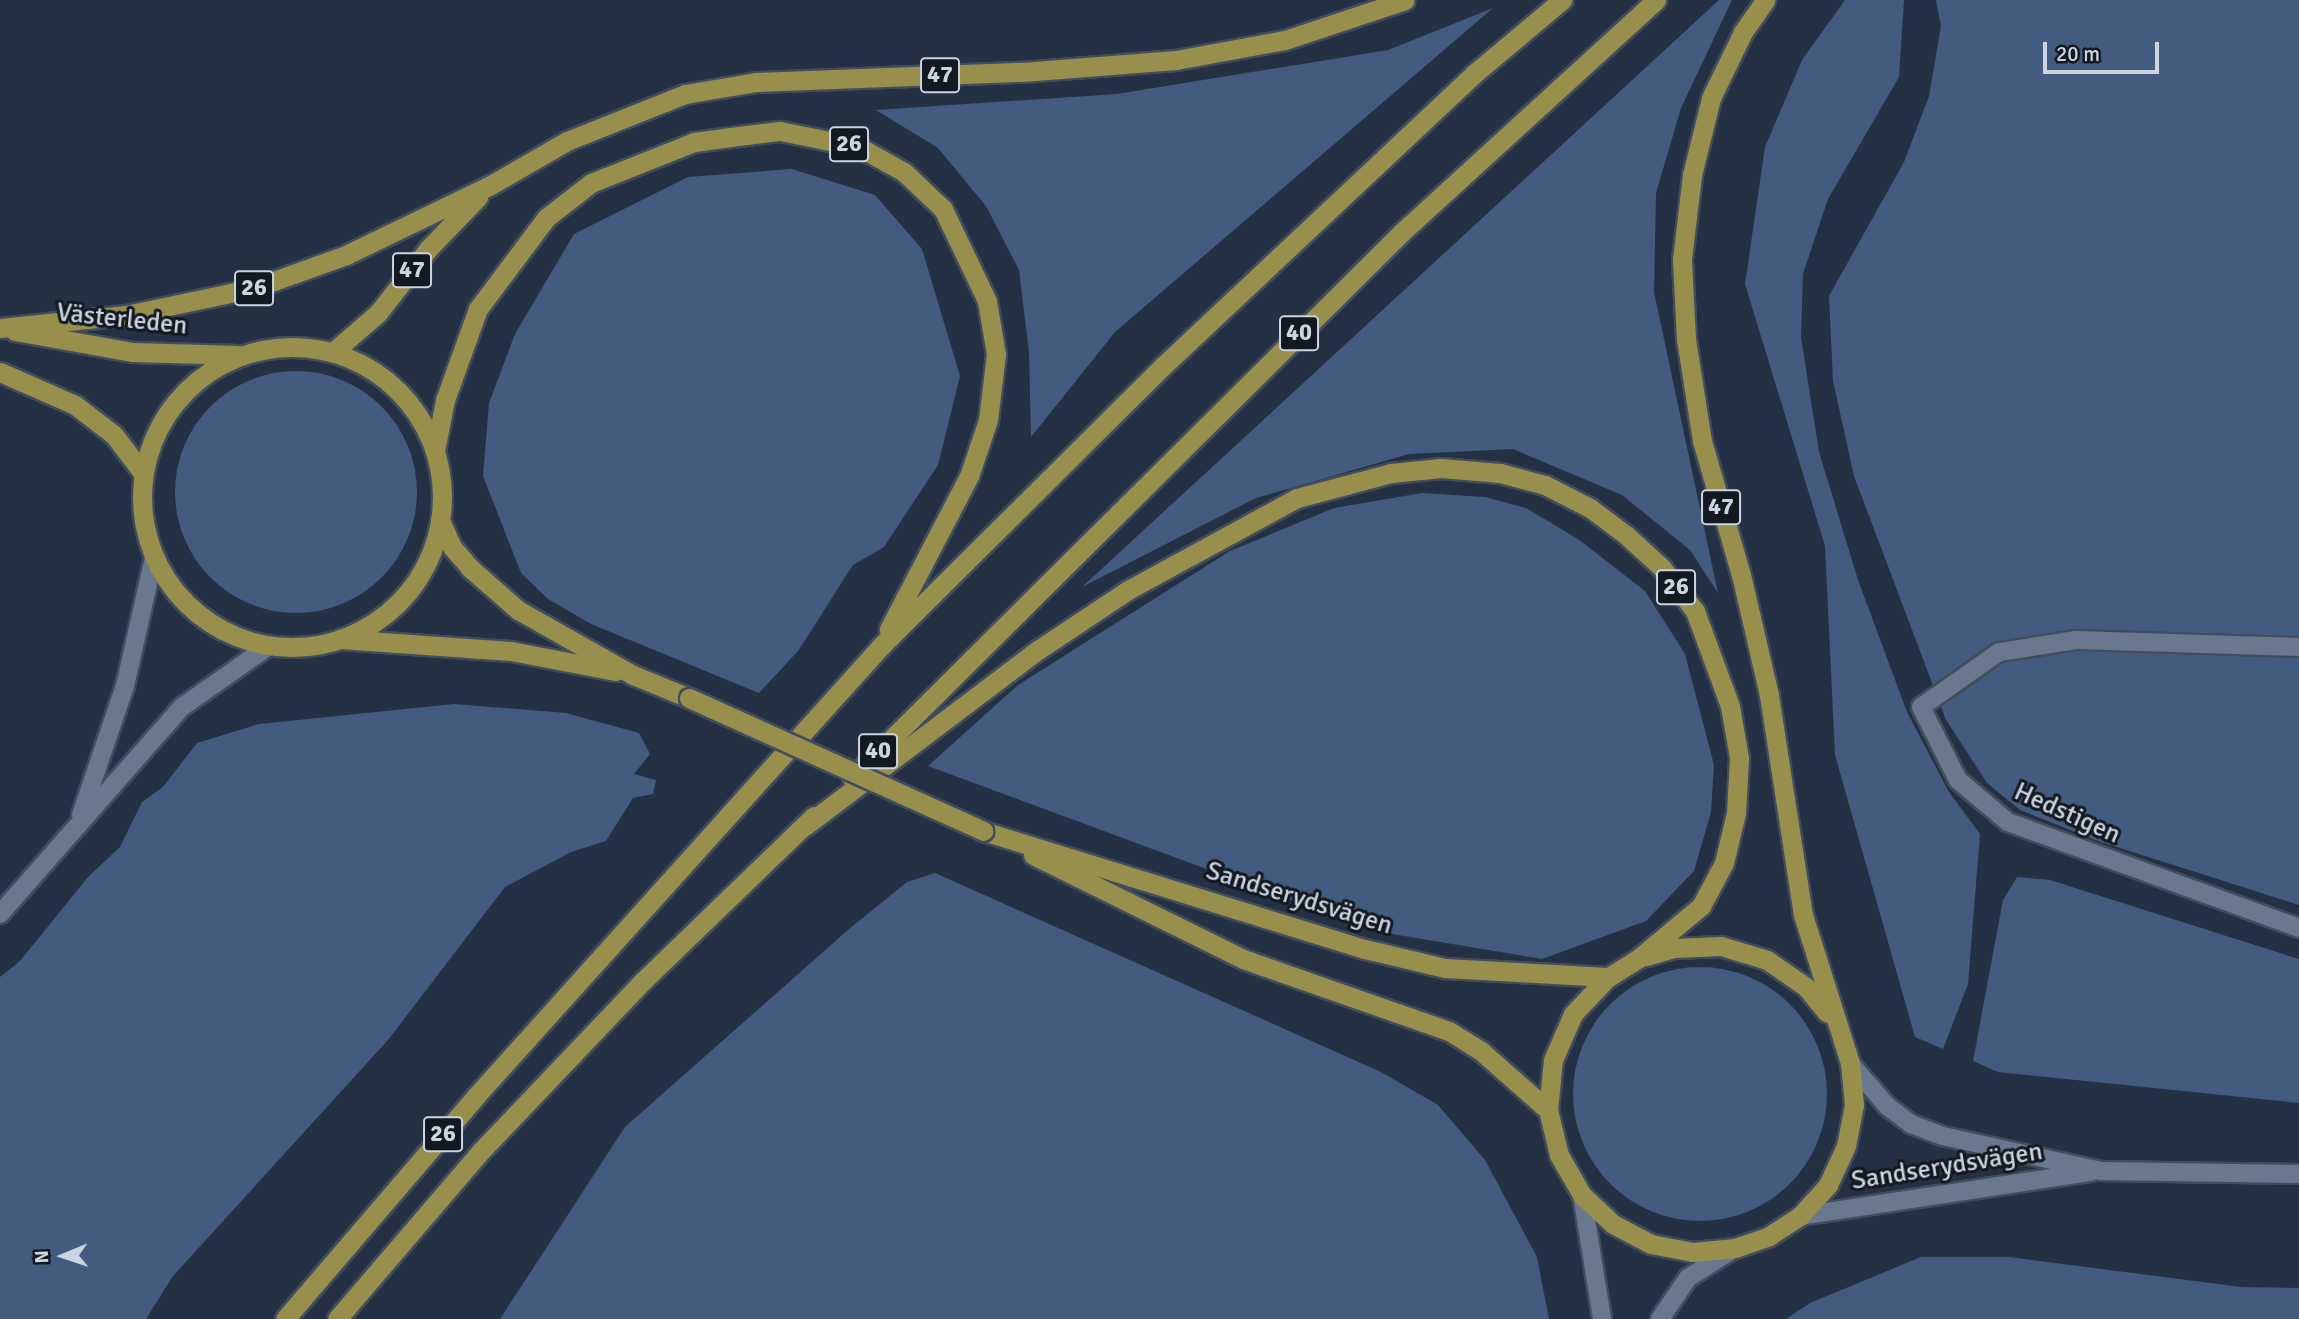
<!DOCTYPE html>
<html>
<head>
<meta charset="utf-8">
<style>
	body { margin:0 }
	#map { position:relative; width:2299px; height:1319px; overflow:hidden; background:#243144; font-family:Signika,sans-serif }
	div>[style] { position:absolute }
	.green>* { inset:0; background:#425b7f }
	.round { border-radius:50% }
	.roads { filter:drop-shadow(2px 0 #414d5d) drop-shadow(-2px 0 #414d5d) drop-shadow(0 2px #414d5d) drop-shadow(0 -2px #414d5d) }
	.service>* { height:18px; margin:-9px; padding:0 9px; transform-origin:9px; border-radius:9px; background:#69788e }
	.minor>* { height:18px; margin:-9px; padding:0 9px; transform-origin:9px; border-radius:9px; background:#69788e }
	.tertiary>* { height:18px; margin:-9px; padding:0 9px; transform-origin:9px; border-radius:9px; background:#69788e }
	.trunk>* { height:19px; margin:-9.5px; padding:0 9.5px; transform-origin:9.5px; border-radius:9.5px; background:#998f4c }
	.trunk>.ring { margin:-9.5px; padding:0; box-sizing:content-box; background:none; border:19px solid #998f4c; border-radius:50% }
	.bridges { filter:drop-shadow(2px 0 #414d5d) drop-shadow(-2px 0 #414d5d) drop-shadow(0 2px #414d5d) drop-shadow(0 -2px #414d5d) }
	.trunk-bridge>* { height:19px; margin:-9.5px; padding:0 9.5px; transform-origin:9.5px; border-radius:9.5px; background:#998f4c }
	span { translate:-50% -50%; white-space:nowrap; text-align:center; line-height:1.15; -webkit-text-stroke:6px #131821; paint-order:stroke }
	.shield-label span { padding:2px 5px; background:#131821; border:2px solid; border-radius:5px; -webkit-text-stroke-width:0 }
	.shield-label { font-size:24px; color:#cbd4e0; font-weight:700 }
	.street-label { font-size:26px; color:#cbd4e0 }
	.north { position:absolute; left:28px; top:1221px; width:70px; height:70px; -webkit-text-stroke:5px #131821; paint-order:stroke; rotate:268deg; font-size:19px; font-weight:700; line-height:28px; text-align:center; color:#cbd4e0 }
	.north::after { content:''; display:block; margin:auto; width:24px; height:32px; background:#cbd4e0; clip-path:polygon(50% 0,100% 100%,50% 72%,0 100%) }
	.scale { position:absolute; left:2043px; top:42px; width:116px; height:32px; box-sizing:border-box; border:4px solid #cbd4e0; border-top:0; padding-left:9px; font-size:21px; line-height:24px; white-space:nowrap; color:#cbd4e0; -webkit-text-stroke:5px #131821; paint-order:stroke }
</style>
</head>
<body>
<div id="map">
	<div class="green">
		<div style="clip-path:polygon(1719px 0,1732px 0,1681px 108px,1656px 193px,1654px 292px,1718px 593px,1690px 550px,1622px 495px,1513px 449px,1409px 454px,1256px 498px,1082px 587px)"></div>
		<div style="clip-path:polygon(1845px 0,1904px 0,1899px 77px,1828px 199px,1803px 274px,1801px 337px,1819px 452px,1858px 580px,1907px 712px,1949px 792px,1980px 834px,1968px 984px,1943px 1049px,1915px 1037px,1835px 755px,1825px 546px,1745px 284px,1765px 147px,1802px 60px)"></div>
		<div style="clip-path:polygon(1936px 0,2299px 0,2299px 905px,2095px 840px,2020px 810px,1987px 783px,1946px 720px,1854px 476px,1833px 381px,1829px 296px,1904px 162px,1929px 96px,1941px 26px)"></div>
		<div style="clip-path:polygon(1493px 8px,1115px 332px,1031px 437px,1029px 352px,1019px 270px,986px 206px,938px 148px,876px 110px,1117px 94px,1388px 50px)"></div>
		<div style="clip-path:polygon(792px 169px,875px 195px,922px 249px,960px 376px,938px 465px,884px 547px,853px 565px,798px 651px,759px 693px,591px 624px,548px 599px,521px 573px,483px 476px,489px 403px,515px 334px,574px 234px,688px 177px)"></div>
		<div class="round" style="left:175px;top:371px;width:242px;height:242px"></div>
		<div style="clip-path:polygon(1422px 493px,1485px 497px,1526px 508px,1578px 539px,1645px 591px,1685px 654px,1714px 765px,1711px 812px,1694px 871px,1646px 921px,1542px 959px,1374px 931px,928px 766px,1018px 685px,1230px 551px,1334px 508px)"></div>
		<div style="clip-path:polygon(454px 704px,566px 713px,639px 733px,650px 754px,634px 774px,656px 780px,653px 794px,633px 798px,606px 841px,571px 852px,505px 887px,388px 1040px,173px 1276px,146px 1319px,0 1319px,0 977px,20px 961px,88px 877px,120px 847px,142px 802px,163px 787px,197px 743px,259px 724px)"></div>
		<div style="clip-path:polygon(935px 873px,1381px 1072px,1438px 1105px,1485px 1160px,1537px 1257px,1549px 1319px,500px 1319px,625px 1127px,849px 929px,907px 882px)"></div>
		<div style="clip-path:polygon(2017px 877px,2050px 880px,2299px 959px,2299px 1103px,1998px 1072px,1973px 1061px,2003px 900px)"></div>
		<div class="round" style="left:1573px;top:967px;width:254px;height:254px"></div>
		<div style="clip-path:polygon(1921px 1257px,2009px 1257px,2241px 1287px,2299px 1288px,2299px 1319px,1786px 1319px,1810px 1303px)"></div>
	</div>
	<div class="roads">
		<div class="service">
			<div style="left:2299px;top:647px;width:223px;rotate:-178.2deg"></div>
			<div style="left:2076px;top:640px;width:78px;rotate:171.1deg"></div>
			<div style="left:1999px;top:652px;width:95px;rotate:144.8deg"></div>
			<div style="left:1921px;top:707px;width:82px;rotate:63.1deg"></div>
			<div style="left:1958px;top:780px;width:65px;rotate:40deg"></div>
			<div style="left:2008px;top:822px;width:310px;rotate:20deg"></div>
		</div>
		<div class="minor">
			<div style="left:1582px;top:1195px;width:126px;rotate:80.8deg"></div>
			<div style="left:1660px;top:1319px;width:50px;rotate:-55.7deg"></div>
			<div style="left:1688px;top:1278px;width:56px;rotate:-32.6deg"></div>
		</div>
		<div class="tertiary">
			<div style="left:81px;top:815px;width:136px;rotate:-71.2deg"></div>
			<div style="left:125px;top:686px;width:132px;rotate:-77.3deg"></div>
			<div style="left:0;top:914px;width:276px;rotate:-48.7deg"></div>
			<div style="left:182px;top:707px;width:103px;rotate:-35.1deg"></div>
			<div style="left:1850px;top:1063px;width:57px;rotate:49.3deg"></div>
			<div style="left:1887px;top:1106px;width:30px;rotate:37deg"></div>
			<div style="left:1911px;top:1124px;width:34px;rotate:21deg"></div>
			<div style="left:1943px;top:1136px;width:162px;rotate:12.5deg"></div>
			<div style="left:2101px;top:1171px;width:198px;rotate:0.9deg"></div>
			<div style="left:1800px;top:1216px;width:294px;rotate:-8.6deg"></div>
		</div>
		<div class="trunk">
			<div style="left:0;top:328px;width:127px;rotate:-5.9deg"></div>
			<div style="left:126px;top:315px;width:131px;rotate:-11.9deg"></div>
			<div style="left:254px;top:288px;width:98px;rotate:-19.7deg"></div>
			<div style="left:346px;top:255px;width:159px;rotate:-25.8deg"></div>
			<div style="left:489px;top:186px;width:90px;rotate:-30deg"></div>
			<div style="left:567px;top:141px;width:127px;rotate:-21.7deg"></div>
			<div style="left:685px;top:94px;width:73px;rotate:-9.5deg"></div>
			<div style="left:757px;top:82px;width:265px;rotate:-2.2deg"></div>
			<div style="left:1022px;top:72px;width:154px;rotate:-4.5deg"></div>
			<div style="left:1176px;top:60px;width:111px;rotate:-10.4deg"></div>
			<div style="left:1285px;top:40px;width:126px;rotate:-18.4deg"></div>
			<div style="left:15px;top:331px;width:120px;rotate:10.1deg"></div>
			<div style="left:133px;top:352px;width:105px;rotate:1.6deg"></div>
			<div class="ring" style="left:142px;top:347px;width:281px;height:281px"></div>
			<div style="left:333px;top:352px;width:60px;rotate:-40.9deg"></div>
			<div style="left:378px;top:313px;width:83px;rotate:-51.9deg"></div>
			<div style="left:429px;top:248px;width:71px;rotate:-46.1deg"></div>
			<div style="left:0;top:372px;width:82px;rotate:23.7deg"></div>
			<div style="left:75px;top:405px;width:49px;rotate:37.6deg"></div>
			<div style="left:114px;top:435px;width:48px;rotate:52.7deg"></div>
			<div style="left:435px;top:451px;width:52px;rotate:-78.9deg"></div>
			<div style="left:445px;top:400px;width:97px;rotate:-70.1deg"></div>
			<div style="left:478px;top:309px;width:114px;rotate:-53.2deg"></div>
			<div style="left:546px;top:218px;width:57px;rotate:-37.9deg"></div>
			<div style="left:591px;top:183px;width:111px;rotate:-21.7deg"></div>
			<div style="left:694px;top:142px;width:52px;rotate:-7.7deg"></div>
			<div style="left:746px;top:135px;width:34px;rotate:-7deg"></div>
			<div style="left:780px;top:131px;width:81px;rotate:11.4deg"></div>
			<div style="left:859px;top:147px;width:51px;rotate:29.1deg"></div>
			<div style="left:904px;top:172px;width:54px;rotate:43.5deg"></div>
			<div style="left:943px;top:209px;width:102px;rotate:64.4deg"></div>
			<div style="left:987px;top:301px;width:54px;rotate:80.4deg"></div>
			<div style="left:996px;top:354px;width:66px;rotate:96.9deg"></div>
			<div style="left:988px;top:420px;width:59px;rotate:108.7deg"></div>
			<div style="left:969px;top:476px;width:173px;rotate:117.6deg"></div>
			<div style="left:440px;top:520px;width:30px;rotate:66deg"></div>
			<div style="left:452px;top:547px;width:28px;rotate:49deg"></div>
			<div style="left:470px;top:568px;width:64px;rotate:41.2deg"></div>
			<div style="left:518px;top:610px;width:132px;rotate:29.5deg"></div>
			<div style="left:633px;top:675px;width:61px;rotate:22.3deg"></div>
			<div style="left:340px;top:639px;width:171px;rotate:4deg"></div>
			<div style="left:511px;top:651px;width:106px;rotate:10.9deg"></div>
			<div style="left:852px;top:778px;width:775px;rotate:-44.79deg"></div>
			<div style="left:1402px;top:232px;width:344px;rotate:-42.4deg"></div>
			<div style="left:805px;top:826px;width:292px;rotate:-37.1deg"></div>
			<div style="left:1038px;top:650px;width:108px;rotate:-33.7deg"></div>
			<div style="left:1128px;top:590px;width:192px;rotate:-28.6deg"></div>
			<div style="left:1297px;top:498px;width:97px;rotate:-14.9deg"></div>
			<div style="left:1391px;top:473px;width:50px;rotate:-5.7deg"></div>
			<div style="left:1441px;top:468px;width:59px;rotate:4.8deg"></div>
			<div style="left:1500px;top:473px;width:47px;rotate:14.9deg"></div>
			<div style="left:1545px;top:485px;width:51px;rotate:27.1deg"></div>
			<div style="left:1590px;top:508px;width:45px;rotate:36.9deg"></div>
			<div style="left:1626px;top:535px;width:49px;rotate:42.5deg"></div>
			<div style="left:1662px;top:568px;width:54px;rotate:52.5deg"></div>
			<div style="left:1695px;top:611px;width:101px;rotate:69.8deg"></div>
			<div style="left:1730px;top:706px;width:53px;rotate:80.2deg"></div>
			<div style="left:1739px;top:758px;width:55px;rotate:93.1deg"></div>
			<div style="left:1736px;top:813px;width:51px;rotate:103.5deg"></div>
			<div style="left:1724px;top:863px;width:49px;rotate:118.1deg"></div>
			<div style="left:1701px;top:906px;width:81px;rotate:140deg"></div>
			<div style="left:1639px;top:958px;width:36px;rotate:148deg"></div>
			<div style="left:1608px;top:977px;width:51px;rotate:133.4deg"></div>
			<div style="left:1573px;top:1014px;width:50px;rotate:113.5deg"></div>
			<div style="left:1553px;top:1060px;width:50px;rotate:95.7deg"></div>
			<div style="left:1548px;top:1110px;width:46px;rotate:76.3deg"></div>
			<div style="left:1559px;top:1155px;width:46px;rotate:60.1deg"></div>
			<div style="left:1582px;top:1195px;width:42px;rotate:43.1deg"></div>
			<div style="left:1613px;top:1224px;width:43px;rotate:27.8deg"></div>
			<div style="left:1651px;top:1244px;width:43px;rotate:10.8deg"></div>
			<div style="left:1693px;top:1252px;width:42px;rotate:-5.4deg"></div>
			<div style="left:1735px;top:1248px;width:36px;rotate:-19deg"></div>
			<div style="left:1769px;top:1236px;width:37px;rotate:-33deg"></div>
			<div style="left:1800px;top:1216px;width:42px;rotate:-47.9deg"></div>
			<div style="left:1828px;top:1185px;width:43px;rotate:-65.2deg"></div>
			<div style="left:1846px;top:1146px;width:42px;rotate:-79deg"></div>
			<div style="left:1854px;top:1105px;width:42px;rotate:-95.4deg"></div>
			<div style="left:1850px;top:1063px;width:155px;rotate:-107.6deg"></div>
			<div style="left:1803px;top:915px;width:223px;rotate:-98.8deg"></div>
			<div style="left:1769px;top:695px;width:123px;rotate:-103.1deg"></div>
			<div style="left:1741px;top:575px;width:140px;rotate:-106.2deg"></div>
			<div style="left:1702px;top:441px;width:103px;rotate:-98.9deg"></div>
			<div style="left:1686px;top:339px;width:80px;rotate:-92.9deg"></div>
			<div style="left:1682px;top:259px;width:85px;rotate:-83.2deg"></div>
			<div style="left:1692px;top:175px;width:79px;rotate:-76.1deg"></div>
			<div style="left:1711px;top:98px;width:73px;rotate:-64.1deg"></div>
			<div style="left:1743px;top:32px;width:39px;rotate:-55deg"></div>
			<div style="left:983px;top:831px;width:400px;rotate:17.2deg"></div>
			<div style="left:1365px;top:949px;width:82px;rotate:13.4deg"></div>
			<div style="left:1445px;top:968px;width:163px;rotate:3.2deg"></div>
			<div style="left:1033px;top:855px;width:234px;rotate:26.3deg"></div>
			<div style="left:1243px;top:959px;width:218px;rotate:19.3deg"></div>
			<div style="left:1449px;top:1031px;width:39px;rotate:32deg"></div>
			<div style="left:1482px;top:1052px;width:88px;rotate:41.3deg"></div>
			<div style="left:1647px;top:956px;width:28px;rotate:-17deg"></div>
			<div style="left:1674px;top:948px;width:47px;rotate:-2.4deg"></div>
			<div style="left:1721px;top:946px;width:48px;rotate:16.9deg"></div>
			<div style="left:1767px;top:960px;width:47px;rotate:34.7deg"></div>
			<div style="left:1806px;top:987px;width:33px;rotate:51deg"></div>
			<div style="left:285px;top:1319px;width:294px;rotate:-49.4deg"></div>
			<div style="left:476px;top:1096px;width:605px;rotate:-48.01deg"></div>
			<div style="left:881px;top:646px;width:397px;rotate:-44.8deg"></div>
			<div style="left:1163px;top:366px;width:428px;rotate:-43.2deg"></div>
			<div style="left:1475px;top:73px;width:114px;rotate:-40deg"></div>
			<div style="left:337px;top:1319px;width:223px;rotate:-49.4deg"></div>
			<div style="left:482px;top:1150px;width:235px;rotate:-46.4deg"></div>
			<div style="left:644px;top:980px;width:236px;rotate:-44deg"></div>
		</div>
	</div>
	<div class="bridges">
		<div class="trunk-bridge">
			<div style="left:689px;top:698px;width:323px;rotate:24.3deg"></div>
		</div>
	</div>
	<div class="shield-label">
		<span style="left:940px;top:75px">47</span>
		<span style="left:849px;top:144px">26</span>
		<span style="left:412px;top:270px">47</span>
		<span style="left:254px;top:288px">26</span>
		<span style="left:1299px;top:333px">40</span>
		<span style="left:1721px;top:507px">47</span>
		<span style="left:1676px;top:587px">26</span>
		<span style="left:878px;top:751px">40</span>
		<span style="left:443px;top:1134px">26</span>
	</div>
	<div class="street-label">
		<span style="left:122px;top:320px;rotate:6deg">Västerleden</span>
		<span style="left:2067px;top:814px;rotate:24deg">Hedstigen</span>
		<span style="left:1299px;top:899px;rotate:17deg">Sandserydsvägen</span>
		<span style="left:1947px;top:1167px;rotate:-9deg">Sandserydsvägen</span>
	</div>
	<div class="north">N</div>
	<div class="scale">20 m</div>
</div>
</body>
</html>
